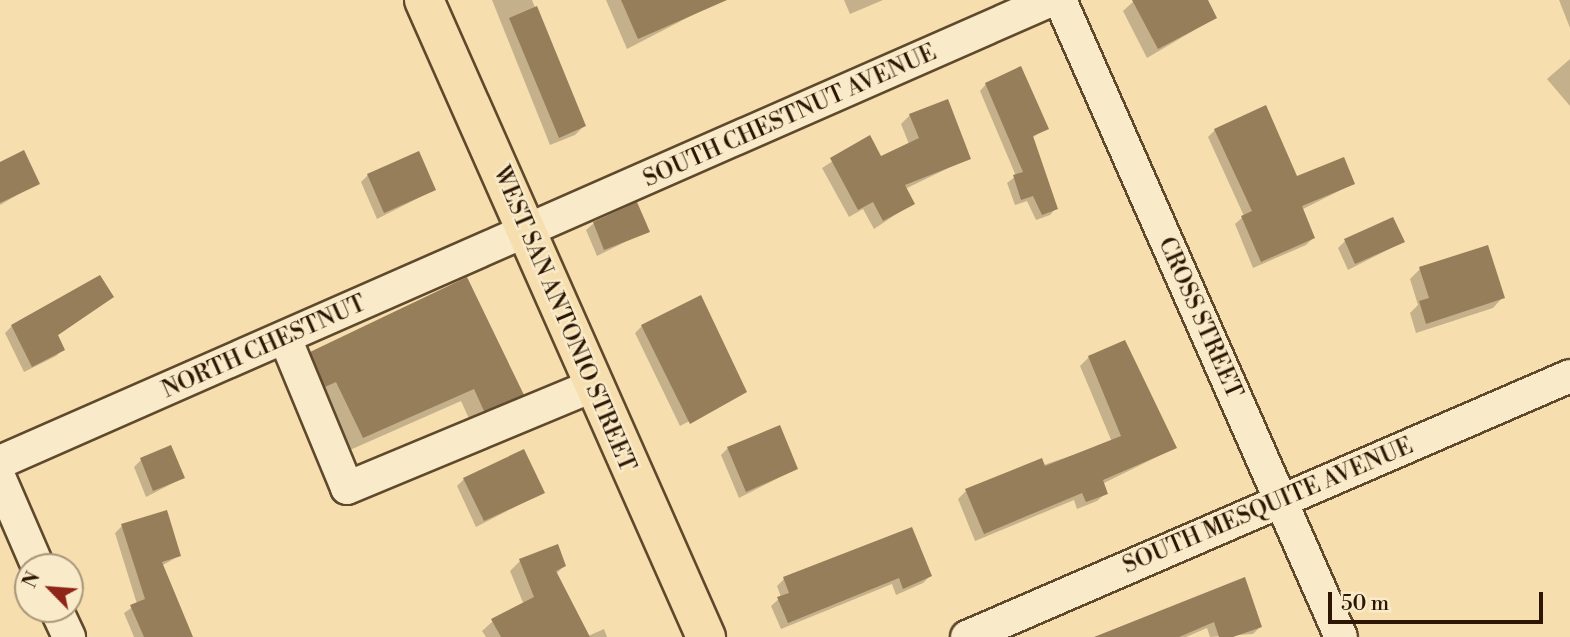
<!DOCTYPE html>
<html>
<head>
<meta charset="utf-8">
<style>
	body { margin:0 }
	#map { position:relative; width:1570px; height:637px; overflow:hidden; background:#f6deae; font-family:"Libre Bodoni",serif }
	div>[style] { position:absolute }
	.shadow>* { inset:0; background:#0003 }
	.building>* { inset:0; background:#967e5b }
	.roads { filter:drop-shadow(2px 0 #5f492d) drop-shadow(-2px 0 #5f492d) drop-shadow(0 2px #5f492d) drop-shadow(0 -2px #5f492d) }
	.minor>* { height:32px; margin:-16px; padding:0 16px; transform-origin:16px; border-radius:16px; background:#f9eaca }
	.major>* { height:38px; margin:-19px; padding:0 19px; transform-origin:19px; border-radius:19px; background:#f6deae }
	span { translate:-50% -50%; white-space:nowrap; text-align:center; line-height:1.15; -webkit-text-stroke:5px #f9eaca; paint-order:stroke }
	.street-label { font-size:23px; color:#2d1702 }
	.north { position:absolute; left:14px; top:553px; width:70px; height:70px; box-sizing:border-box; background:#f9eaca; border:2px solid #a7967a; border-radius:50%; rotate:295deg; font-size:19px; font-weight:700; line-height:28px; text-align:center; color:#2d1702 }
	.north::after { content:''; display:block; margin:auto; width:24px; height:32px; background:#8f2418; clip-path:polygon(50% 0,100% 100%,50% 72%,0 100%) }
	.scale { position:absolute; left:1328px; top:592px; width:215px; height:32px; box-sizing:border-box; border:4px solid #2d1702; border-top:0; padding-left:9px; font-size:21px; line-height:24px; white-space:nowrap; color:#2d1702; -webkit-text-stroke:5px #f9eaca; paint-order:stroke }
</style>
</head>
<body>
<div id="map">
	<div class="shadow">
		<div style="clip-path:polygon(492px 0,532px 0,584px 126px,575px 135px,550px 145px)"></div>
		<div style="clip-path:polygon(606px 0,707px 0,710px 6px,627px 49px)"></div>
		<div style="clip-path:polygon(844px 0,883px 0,850px 14px)"></div>
		<div style="clip-path:polygon(1135px 0,1206px 0,1215px 18px,1147px 58px,1123px 11px)"></div>
		<div style="clip-path:polygon(1559px 0,1570px 0,1570px 28px)"></div>
		<div style="clip-path:polygon(1570px 59px,1570px 106px,1547px 79px)"></div>
		<div style="clip-path:polygon(986px 84px,1046px 128px,1032px 138px,1056px 208px,1050px 215px,1036px 220px,1027px 201px,1015px 205px,1007px 183px,1016px 176px,980px 91px)"></div>
		<div style="clip-path:polygon(910px 115px,969px 158px,905px 189px,913px 203px,874px 229px,863px 209px,849px 217px,822px 168px,869px 138px,881px 159px,909px 144px,901px 124px)"></div>
		<div style="clip-path:polygon(1215px 130px,1296px 178px,1353px 184px,1301px 210px,1313px 238px,1306px 245px,1253px 268px,1235px 224px,1244px 216px,1208px 137px)"></div>
		<div style="clip-path:polygon(0 164px,38px 183px,0 205px)"></div>
		<div style="clip-path:polygon(368px 175px,434px 190px,377px 219px,361px 182px)"></div>
		<div style="clip-path:polygon(594px 223px,647px 231px,597px 256px,586px 230px)"></div>
		<div style="clip-path:polygon(1345px 241px,1403px 242px,1348px 270px,1338px 248px)"></div>
		<div style="clip-path:polygon(1420px 269px,1503px 297px,1493px 308px,1416px 333px,1410px 313px,1418px 305px,1410px 279px)"></div>
		<div style="clip-path:polygon(112px 297px,57px 336px,63px 349px,56px 356px,24px 372px,5px 333px,12px 326px)"></div>
		<div style="clip-path:polygon(642px 326px,745px 392px,680px 426px,635px 333px)"></div>
		<div style="clip-path:polygon(312px 353px,521px 394px,471px 423px,461px 401px,350px 450px,323px 394px,299px 366px)"></div>
		<div style="clip-path:polygon(1089px 357px,1175px 448px,1102px 484px,1106px 493px,1097px 501px,1077px 509px,1074px 500px,975px 541px,958px 499px,966px 491px,1112px 442px,1080px 366px)"></div>
		<div style="clip-path:polygon(728px 448px,796px 469px,739px 498px,721px 455px)"></div>
		<div style="clip-path:polygon(141px 460px,183px 478px,146px 497px,134px 467px)"></div>
		<div style="clip-path:polygon(464px 479px,542px 493px,476px 527px,457px 486px)"></div>
		<div style="clip-path:polygon(122px 526px,179px 556px,161px 566px,186px 637px,134px 637px,124px 613px,137px 604px,115px 533px)"></div>
		<div style="clip-path:polygon(911px 530px,930px 576px,923px 583px,896px 595px,892px 584px,781px 629px,771px 606px,781px 597px,777px 586px,784px 579px)"></div>
		<div style="clip-path:polygon(520px 561px,564px 566px,556px 574px,588px 636px,604px 629px,607px 637px,486px 637px,482px 631px,493px 621px,524px 605px,510px 571px)"></div>
		<div style="clip-path:polygon(1244px 579px,1260px 627px,1253px 634px,1210px 637px,1207px 628px,1186px 637px,1103px 637px)"></div>
	</div>
	<div class="building">
		<div style="clip-path:polygon(621px 0,727px 0,638px 39px)"></div>
		<div style="clip-path:polygon(1132px 0,1208px 0,1217px 18px,1158px 49px)"></div>
		<div style="clip-path:polygon(537px 6px,586px 126px,559px 138px,509px 18px)"></div>
		<div style="clip-path:polygon(1021px 66px,1049px 129px,1033px 136px,1058px 209px,1042px 215px,1033px 196px,1021px 200px,1013px 175px,1023px 172px,985px 83px)"></div>
		<div style="clip-path:polygon(948px 99px,971px 159px,905px 185px,915px 204px,883px 221px,873px 202px,858px 210px,830px 158px,870px 135px,881px 156px,919px 138px,909px 114px)"></div>
		<div style="clip-path:polygon(1266px 105px,1297px 176px,1344px 157px,1355px 184px,1302px 206px,1315px 238px,1261px 262px,1241px 216px,1252px 211px,1214px 129px)"></div>
		<div style="clip-path:polygon(24px 150px,40px 184px,0 203px,0 162px)"></div>
		<div style="clip-path:polygon(419px 151px,436px 190px,384px 213px,367px 174px)"></div>
		<div style="clip-path:polygon(637px 202px,650px 232px,604px 250px,593px 222px)"></div>
		<div style="clip-path:polygon(1393px 217px,1405px 242px,1355px 264px,1344px 239px)"></div>
		<div style="clip-path:polygon(1488px 245px,1505px 298px,1426px 324px,1419px 301px,1429px 298px,1419px 267px)"></div>
		<div style="clip-path:polygon(100px 275px,114px 297px,58px 335px,65px 350px,32px 367px,11px 325px)"></div>
		<div style="clip-path:polygon(467px 277px,524px 395px,484px 411px,474px 389px,363px 438px,336px 382px,325px 387px,310px 352px)"></div>
		<div style="clip-path:polygon(701px 295px,747px 392px,690px 424px,641px 325px)"></div>
		<div style="clip-path:polygon(1125px 340px,1177px 448px,1103px 480px,1108px 494px,1086px 502px,1082px 493px,984px 534px,965px 489px,1042px 458px,1045px 466px,1121px 436px,1088px 356px)"></div>
		<div style="clip-path:polygon(780px 425px,798px 469px,746px 492px,727px 447px)"></div>
		<div style="clip-path:polygon(171px 445px,185px 478px,153px 491px,140px 458px)"></div>
		<div style="clip-path:polygon(524px 449px,545px 493px,484px 521px,463px 478px)"></div>
		<div style="clip-path:polygon(167px 510px,181px 556px,162px 562px,193px 637px,144px 637px,130px 605px,145px 599px,121px 524px)"></div>
		<div style="clip-path:polygon(912px 527px,932px 576px,903px 589px,899px 578px,788px 623px,777px 597px,789px 593px,783px 577px)"></div>
		<div style="clip-path:polygon(558px 544px,566px 566px,556px 571px,590px 637px,501px 637px,491px 619px,534px 597px,519px 559px)"></div>
		<div style="clip-path:polygon(1245px 577px,1262px 627px,1233px 637px,1219px 637px,1214px 622px,1179px 637px,1094px 637px)"></div>
	</div>
	<div class="roads">
		<div class="minor">
			<div style="left:1060px;top:0;width:696px;rotate:66.2deg"></div>
			<div style="left:285px;top:338px;width:162px;rotate:67.5deg"></div>
			<div style="left:347px;top:488px;width:265px;rotate:-22.6deg"></div>
			<div style="left:0;top:462px;width:1148px;rotate:-23.73deg"></div>
			<div style="left:0;top:479px;width:96px;rotate:66.6deg"></div>
			<div style="left:56px;top:609px;width:31px;rotate:65deg"></div>
			<div style="left:967px;top:637px;width:657px;rotate:-23.4deg"></div>
		</div>
		<div class="major">
			<div style="left:424px;top:0;width:697px;rotate:66.12deg"></div>
		</div>
	</div>
	<div class="street-label">
		<span style="left:790px;top:116px;rotate:-24deg">SOUTH CHESTNUT AVENUE</span>
		<span style="left:1200px;top:318px;rotate:66deg">CROSS STREET</span>
		<span style="left:564px;top:319px;rotate:67deg">WEST SAN ANTONIO STREET</span>
		<span style="left:264px;top:347px;rotate:-24deg">NORTH CHESTNUT</span>
		<span style="left:1268px;top:506px;rotate:-23deg">SOUTH MESQUITE AVENUE</span>
	</div>
	<div class="north">N</div>
	<div class="scale">50 m</div>
</div>
</body>
</html>
